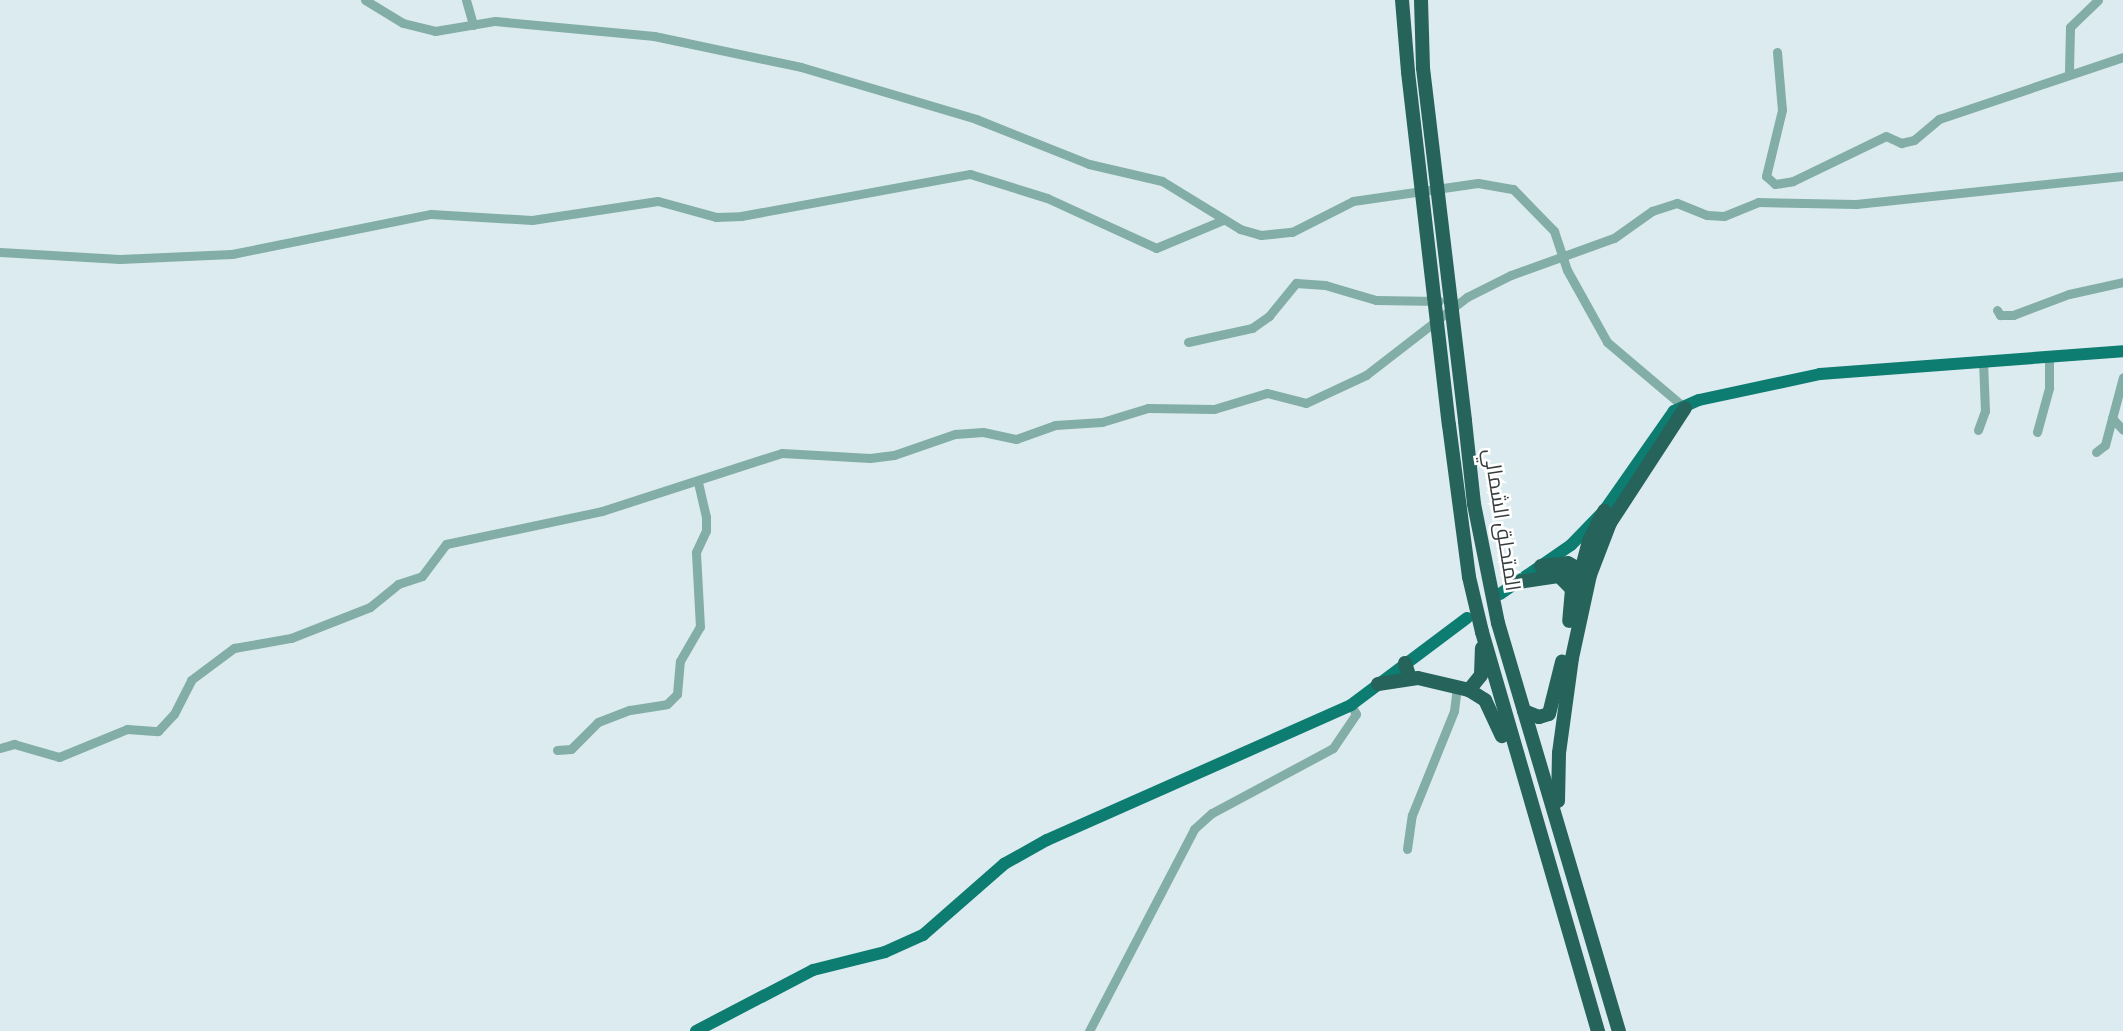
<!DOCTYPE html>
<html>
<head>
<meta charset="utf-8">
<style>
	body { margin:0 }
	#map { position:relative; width:2123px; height:1031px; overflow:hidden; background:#dcebef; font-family:"Sofia Sans Condensed",Cairo,sans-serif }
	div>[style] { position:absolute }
	.minor>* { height:9px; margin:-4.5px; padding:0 4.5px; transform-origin:4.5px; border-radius:4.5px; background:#82aea7 }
	.major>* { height:12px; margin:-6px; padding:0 6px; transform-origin:6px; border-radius:6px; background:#0d7c71 }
	.highway>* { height:14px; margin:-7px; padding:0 7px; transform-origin:7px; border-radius:7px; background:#26635b }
	.highway-bridge>* { height:14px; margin:-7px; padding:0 7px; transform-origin:7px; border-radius:7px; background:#26635b }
	span { translate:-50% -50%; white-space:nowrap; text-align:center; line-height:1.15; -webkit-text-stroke:5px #fff; paint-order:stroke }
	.street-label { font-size:21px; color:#383e3f }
</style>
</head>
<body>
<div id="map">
	<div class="minor">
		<div style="left:365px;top:0;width:44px;rotate:31.2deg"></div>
		<div style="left:403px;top:23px;width:33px;rotate:14deg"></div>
		<div style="left:435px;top:31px;width:61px;rotate:-9.5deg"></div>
		<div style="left:495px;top:21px;width:160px;rotate:5.4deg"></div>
		<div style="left:654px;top:36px;width:150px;rotate:11.9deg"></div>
		<div style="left:801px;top:67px;width:183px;rotate:16.5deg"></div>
		<div style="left:976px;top:119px;width:122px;rotate:21.7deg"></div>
		<div style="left:1089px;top:164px;width:75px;rotate:13.1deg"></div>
		<div style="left:1162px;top:181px;width:92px;rotate:31.6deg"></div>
		<div style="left:1240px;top:229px;width:22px;rotate:16deg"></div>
		<div style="left:1261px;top:235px;width:31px;rotate:-6deg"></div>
		<div style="left:1292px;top:232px;width:68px;rotate:-26.9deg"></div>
		<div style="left:1353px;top:201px;width:126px;rotate:-8.2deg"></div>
		<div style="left:1478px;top:183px;width:36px;rotate:10deg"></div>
		<div style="left:1513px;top:189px;width:59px;rotate:45.7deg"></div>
		<div style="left:1554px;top:231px;width:41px;rotate:71.6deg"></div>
		<div style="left:1567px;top:270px;width:82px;rotate:60.9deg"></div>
		<div style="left:1607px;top:342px;width:102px;rotate:40.2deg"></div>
		<div style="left:466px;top:0;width:26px;rotate:74deg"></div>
		<div style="left:1777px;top:52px;width:58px;rotate:85.1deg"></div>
		<div style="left:1782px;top:110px;width:68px;rotate:103.6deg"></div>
		<div style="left:1766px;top:176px;width:12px;rotate:42deg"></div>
		<div style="left:1775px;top:184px;width:18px;rotate:-9deg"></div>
		<div style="left:1793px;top:181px;width:103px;rotate:-25.8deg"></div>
		<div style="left:1886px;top:136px;width:17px;rotate:25deg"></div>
		<div style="left:1901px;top:143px;width:13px;rotate:-13deg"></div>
		<div style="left:1914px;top:140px;width:33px;rotate:-40deg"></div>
		<div style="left:1939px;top:119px;width:194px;rotate:-18.6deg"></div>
		<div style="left:2069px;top:72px;width:45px;rotate:-88.7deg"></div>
		<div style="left:2070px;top:27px;width:39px;rotate:-44deg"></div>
		<div style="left:0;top:252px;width:120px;rotate:3.3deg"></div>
		<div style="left:120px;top:259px;width:112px;rotate:-2.6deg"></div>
		<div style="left:232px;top:254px;width:203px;rotate:-11.4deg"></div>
		<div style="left:431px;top:214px;width:101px;rotate:3.4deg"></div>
		<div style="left:532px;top:220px;width:127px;rotate:-8.6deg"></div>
		<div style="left:658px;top:201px;width:60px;rotate:15.4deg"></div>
		<div style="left:716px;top:217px;width:25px;rotate:-2deg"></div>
		<div style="left:741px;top:216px;width:233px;rotate:-10.4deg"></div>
		<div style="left:970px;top:174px;width:81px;rotate:17.3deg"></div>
		<div style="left:1047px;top:198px;width:120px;rotate:24.6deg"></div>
		<div style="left:1156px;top:248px;width:73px;rotate:-22.7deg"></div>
		<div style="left:1997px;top:310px;width:6px;rotate:59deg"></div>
		<div style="left:2000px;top:315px;width:13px"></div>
		<div style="left:2013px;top:315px;width:60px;rotate:-20.6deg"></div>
		<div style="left:2069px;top:294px;width:55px;rotate:-12.5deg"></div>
		<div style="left:1188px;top:342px;width:66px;rotate:-12.3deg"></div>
		<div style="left:1252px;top:328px;width:21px;rotate:-35deg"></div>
		<div style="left:1269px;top:316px;width:43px;rotate:-50.7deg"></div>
		<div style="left:1296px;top:283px;width:29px;rotate:4deg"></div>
		<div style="left:1325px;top:285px;width:53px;rotate:16.4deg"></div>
		<div style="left:1376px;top:300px;width:63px;rotate:0.9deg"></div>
		<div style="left:2112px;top:418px;width:16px;rotate:47deg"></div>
		<div style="left:1978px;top:430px;width:20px;rotate:-70deg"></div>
		<div style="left:1985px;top:411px;width:49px;rotate:-92.3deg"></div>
		<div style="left:2037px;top:432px;width:46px;rotate:-74.7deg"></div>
		<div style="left:2049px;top:388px;width:32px;rotate:-90deg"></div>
		<div style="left:2096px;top:452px;width:11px;rotate:-38deg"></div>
		<div style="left:2105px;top:445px;width:70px;rotate:-75.2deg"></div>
		<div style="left:0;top:748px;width:15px;rotate:-16deg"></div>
		<div style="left:14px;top:744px;width:47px;rotate:16.1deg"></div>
		<div style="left:59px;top:757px;width:74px;rotate:-22.4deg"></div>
		<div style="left:127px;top:729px;width:31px;rotate:4deg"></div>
		<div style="left:158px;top:731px;width:23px;rotate:-47deg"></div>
		<div style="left:174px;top:714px;width:38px;rotate:-63deg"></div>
		<div style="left:191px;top:680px;width:54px;rotate:-36.7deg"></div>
		<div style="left:234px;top:648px;width:58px;rotate:-10deg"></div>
		<div style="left:291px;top:638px;width:85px;rotate:-21.4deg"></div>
		<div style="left:370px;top:607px;width:36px;rotate:-39deg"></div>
		<div style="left:398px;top:584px;width:25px;rotate:-18deg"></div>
		<div style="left:422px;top:576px;width:40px;rotate:-53deg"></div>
		<div style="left:446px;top:544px;width:159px;rotate:-11.9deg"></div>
		<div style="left:602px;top:511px;width:189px;rotate:-17.9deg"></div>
		<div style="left:782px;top:453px;width:88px;rotate:3.3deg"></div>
		<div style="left:870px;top:458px;width:24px;rotate:-7deg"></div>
		<div style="left:894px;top:455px;width:65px;rotate:-19deg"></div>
		<div style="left:955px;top:434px;width:28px;rotate:-4deg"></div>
		<div style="left:983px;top:432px;width:34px;rotate:12deg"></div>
		<div style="left:1016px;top:439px;width:41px;rotate:-19.7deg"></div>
		<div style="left:1055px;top:425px;width:47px;rotate:-3.7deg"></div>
		<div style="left:1102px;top:422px;width:48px;rotate:-16.9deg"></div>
		<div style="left:1148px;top:408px;width:66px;rotate:0.9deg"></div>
		<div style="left:1214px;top:409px;width:55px;rotate:-16.8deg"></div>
		<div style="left:1267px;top:393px;width:40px;rotate:14.4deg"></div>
		<div style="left:1306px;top:403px;width:66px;rotate:-25deg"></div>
		<div style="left:1366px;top:375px;width:128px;rotate:-37.7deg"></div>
		<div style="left:1467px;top:297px;width:49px;rotate:-26.6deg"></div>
		<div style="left:1511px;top:275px;width:109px;rotate:-19.8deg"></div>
		<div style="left:1614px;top:238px;width:47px;rotate:-35.4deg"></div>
		<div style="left:1652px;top:211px;width:26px;rotate:-18deg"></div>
		<div style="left:1677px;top:203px;width:32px;rotate:22deg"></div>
		<div style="left:1707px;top:215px;width:17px;rotate:3deg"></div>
		<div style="left:1724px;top:216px;width:37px;rotate:-22deg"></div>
		<div style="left:1758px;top:202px;width:98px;rotate:1.2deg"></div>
		<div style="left:1856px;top:204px;width:268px;rotate:-6deg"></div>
		<div style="left:557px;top:750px;width:14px;rotate:-4deg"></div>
		<div style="left:571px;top:749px;width:38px;rotate:-45deg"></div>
		<div style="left:598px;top:722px;width:34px;rotate:-21deg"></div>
		<div style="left:630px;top:710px;width:37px;rotate:-9deg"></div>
		<div style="left:667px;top:704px;width:14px;rotate:-45deg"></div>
		<div style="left:677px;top:694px;width:33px;rotate:-85deg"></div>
		<div style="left:680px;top:661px;width:39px;rotate:-60deg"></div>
		<div style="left:700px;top:627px;width:75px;rotate:-93.1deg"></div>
		<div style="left:696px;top:552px;width:23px;rotate:-65deg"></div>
		<div style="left:706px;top:531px;width:14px;rotate:-90deg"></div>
		<div style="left:706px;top:517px;width:36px;rotate:-103deg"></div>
		<div style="left:1407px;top:849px;width:34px;rotate:-82deg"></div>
		<div style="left:1412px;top:815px;width:112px;rotate:-68deg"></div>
		<div style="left:1454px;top:711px;width:24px;rotate:-83deg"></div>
		<div style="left:1089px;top:1031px;width:228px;rotate:-62.5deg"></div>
		<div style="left:1194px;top:829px;width:24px;rotate:-42deg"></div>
		<div style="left:1212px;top:813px;width:137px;rotate:-28.2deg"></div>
		<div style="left:1333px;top:748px;width:41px;rotate:-55.9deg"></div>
		<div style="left:1356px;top:714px;width:10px;rotate:-119deg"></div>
	</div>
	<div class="major">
		<div style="left:1500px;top:594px;width:86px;rotate:-34.6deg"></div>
		<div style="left:1571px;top:545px;width:47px;rotate:-45.9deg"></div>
		<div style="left:1604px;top:511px;width:122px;rotate:-55deg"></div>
		<div style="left:1674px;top:411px;width:27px;rotate:-24deg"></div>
		<div style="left:1699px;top:400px;width:124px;rotate:-12.1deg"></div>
		<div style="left:1820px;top:374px;width:304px;rotate:-4.3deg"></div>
		<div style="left:696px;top:1031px;width:132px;rotate:-27.5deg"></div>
		<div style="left:813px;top:970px;width:74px;rotate:-14deg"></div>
		<div style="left:885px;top:952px;width:42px;rotate:-24.1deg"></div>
		<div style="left:923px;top:935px;width:108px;rotate:-41.2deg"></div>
		<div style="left:1004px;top:864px;width:49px;rotate:-29.2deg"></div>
		<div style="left:1047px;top:840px;width:333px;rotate:-23.9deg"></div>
		<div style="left:1351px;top:705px;width:145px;rotate:-36.9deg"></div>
	</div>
	<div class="highway">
		<div style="left:1402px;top:0;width:72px;rotate:85.2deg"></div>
		<div style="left:1421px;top:0;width:68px;rotate:88.3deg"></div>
		<div style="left:1465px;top:421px;width:83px;rotate:83.8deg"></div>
		<div style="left:1474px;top:504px;width:121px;rotate:78.6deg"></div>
		<div style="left:1498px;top:623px;width:426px;rotate:73.5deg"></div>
		<div style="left:1449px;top:425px;width:153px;rotate:82.5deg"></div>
		<div style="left:1469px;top:577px;width:57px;rotate:76.7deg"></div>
		<div style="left:1482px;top:632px;width:416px;rotate:73.8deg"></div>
		<div style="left:1541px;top:566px;width:27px;rotate:-6deg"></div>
		<div style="left:1568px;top:563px;width:23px;rotate:29deg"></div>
		<div style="left:1559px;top:576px;width:18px;rotate:45deg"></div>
		<div style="left:1572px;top:589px;width:32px;rotate:95deg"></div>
		<div style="left:1519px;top:582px;width:48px;rotate:-8.5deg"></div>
		<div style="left:1574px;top:598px;width:59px;rotate:-75.3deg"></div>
		<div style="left:1589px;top:541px;width:34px;rotate:-63deg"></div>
		<div style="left:1405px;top:663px;width:16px;rotate:72deg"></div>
		<div style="left:1378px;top:684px;width:40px;rotate:-8.5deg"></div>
		<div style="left:1418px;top:678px;width:52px;rotate:13.2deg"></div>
		<div style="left:1469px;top:690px;width:19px;rotate:32deg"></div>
		<div style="left:1485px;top:700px;width:40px;rotate:65deg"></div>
		<div style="left:1469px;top:690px;width:19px;rotate:-51deg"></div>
		<div style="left:1481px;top:675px;width:27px;rotate:-88deg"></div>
		<div style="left:1524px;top:711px;width:16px;rotate:22deg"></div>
		<div style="left:1539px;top:717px;width:10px;rotate:-17deg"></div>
		<div style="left:1549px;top:714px;width:54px;rotate:-76deg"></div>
		<div style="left:1558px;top:801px;width:48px;rotate:-88.8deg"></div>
		<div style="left:1559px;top:753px;width:96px;rotate:-82.2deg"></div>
		<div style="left:1572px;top:658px;width:85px;rotate:-77.8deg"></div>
		<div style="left:1590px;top:575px;width:56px;rotate:-69deg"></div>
		<div style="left:1610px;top:523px;width:137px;rotate:-56.9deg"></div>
	</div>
	<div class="highway-bridge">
		<div style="left:1423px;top:68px;width:355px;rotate:83.2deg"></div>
		<div style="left:1408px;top:72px;width:355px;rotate:83.4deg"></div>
	</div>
	<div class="street-label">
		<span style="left:1501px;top:520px;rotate:81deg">المتحلق الشمالي</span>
	</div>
</div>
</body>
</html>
